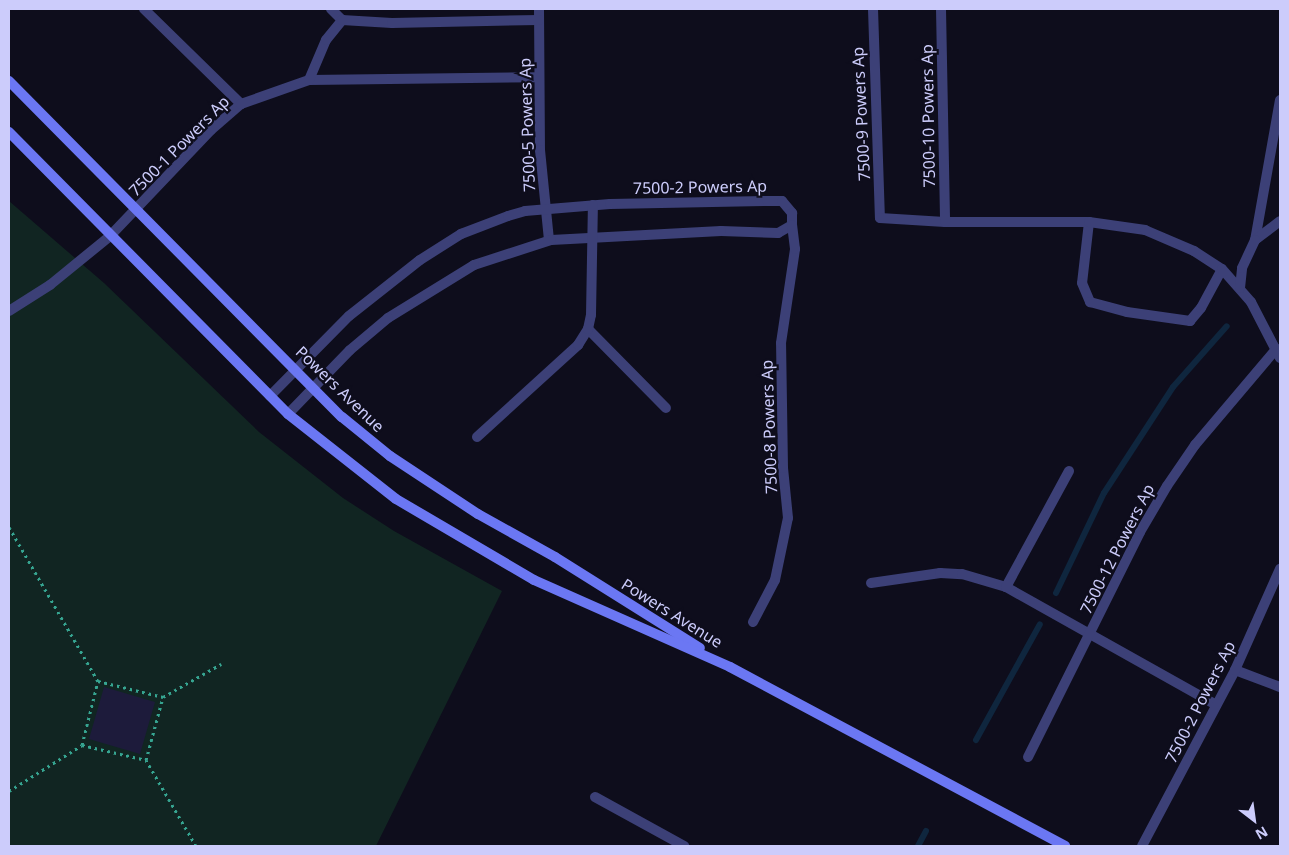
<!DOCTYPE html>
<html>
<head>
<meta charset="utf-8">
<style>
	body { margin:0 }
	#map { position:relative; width:1289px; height:855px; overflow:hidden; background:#0e0d1c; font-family:"Noto Sans",sans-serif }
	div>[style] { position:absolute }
	.green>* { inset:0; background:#112522 }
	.stream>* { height:6px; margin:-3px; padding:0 3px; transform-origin:3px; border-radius:3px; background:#0f263e }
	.building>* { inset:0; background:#1d1b3b }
	.path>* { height:3px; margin-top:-1.5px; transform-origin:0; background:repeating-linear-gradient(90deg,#36a591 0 2.5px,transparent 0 6.5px) }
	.lane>* { height:10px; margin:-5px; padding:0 5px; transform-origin:5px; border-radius:5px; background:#3c4077 }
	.street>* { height:10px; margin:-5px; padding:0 5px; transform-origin:5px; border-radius:5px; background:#3c4077 }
	.secondary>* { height:10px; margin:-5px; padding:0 5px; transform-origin:5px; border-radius:5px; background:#6b77f3 }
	span { translate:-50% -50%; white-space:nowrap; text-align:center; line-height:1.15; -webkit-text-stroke:4.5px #0e0d1c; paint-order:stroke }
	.street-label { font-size:16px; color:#ccccfb }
	.frame { position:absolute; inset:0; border:10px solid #ccccfb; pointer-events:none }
	.north { position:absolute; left:1229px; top:795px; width:50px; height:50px; -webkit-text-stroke:4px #0e0d1c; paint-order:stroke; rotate:150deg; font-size:14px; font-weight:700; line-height:20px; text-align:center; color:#ccccfb }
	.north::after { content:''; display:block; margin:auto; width:18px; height:22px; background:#ccccfb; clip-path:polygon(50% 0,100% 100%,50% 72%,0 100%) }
</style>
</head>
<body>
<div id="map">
	<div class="green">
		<div style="clip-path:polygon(9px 201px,104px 283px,259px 432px,343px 498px,394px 531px,502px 591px,376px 846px,9px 846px)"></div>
	</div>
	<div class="stream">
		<div style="left:1056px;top:593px;width:111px;rotate:-64.4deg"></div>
		<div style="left:1104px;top:493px;width:126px;rotate:-56.9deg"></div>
		<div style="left:1173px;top:387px;width:81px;rotate:-48.5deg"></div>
		<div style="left:976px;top:740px;width:132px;rotate:-61.1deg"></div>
		<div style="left:918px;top:846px;width:17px;rotate:-62deg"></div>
	</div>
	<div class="building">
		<div style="clip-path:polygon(104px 687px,155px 702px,140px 754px,89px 739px)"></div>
	</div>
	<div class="path">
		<div style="left:9px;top:527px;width:178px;rotate:60deg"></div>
		<div style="left:98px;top:681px;width:67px;rotate:13.8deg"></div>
		<div style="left:82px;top:745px;width:66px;rotate:-76deg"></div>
		<div style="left:9px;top:791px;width:86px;rotate:-32.2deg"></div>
		<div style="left:82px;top:745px;width:66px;rotate:13.2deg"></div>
		<div style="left:196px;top:846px;width:99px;rotate:-120.2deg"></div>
		<div style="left:146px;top:760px;width:65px;rotate:-74.9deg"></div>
		<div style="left:163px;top:697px;width:67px;rotate:-29.6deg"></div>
	</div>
	<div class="lane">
		<div style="left:309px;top:80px;width:230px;rotate:-0.7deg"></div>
		<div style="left:1089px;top:222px;width:61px;rotate:96.5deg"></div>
		<div style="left:1082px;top:283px;width:21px;rotate:67deg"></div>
		<div style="left:1090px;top:302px;width:38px;rotate:15deg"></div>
		<div style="left:1127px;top:312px;width:64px;rotate:8.1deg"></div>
		<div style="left:1190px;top:321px;width:17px;rotate:-50deg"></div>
		<div style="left:1201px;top:308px;width:44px;rotate:-61.7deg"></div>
		<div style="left:9px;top:311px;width:49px;rotate:-32.4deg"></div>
		<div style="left:50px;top:285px;width:77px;rotate:-39.2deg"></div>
	</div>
	<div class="street">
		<div style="left:144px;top:9px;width:136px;rotate:44.4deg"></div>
		<div style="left:331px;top:9px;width:16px;rotate:45deg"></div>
		<div style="left:539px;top:9px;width:141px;rotate:89.6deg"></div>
		<div style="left:540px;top:150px;width:90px;rotate:84.3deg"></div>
		<div style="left:873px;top:9px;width:209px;rotate:88.1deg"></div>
		<div style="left:880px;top:218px;width:65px;rotate:3.5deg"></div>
		<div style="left:945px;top:222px;width:144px"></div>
		<div style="left:1089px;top:222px;width:57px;rotate:8.1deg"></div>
		<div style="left:1145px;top:230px;width:53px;rotate:23.2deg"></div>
		<div style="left:1194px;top:251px;width:33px;rotate:33deg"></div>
		<div style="left:1222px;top:269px;width:44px;rotate:48.7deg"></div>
		<div style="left:1251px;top:302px;width:63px;rotate:62.6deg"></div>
		<div style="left:941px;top:9px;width:213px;rotate:88.9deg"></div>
		<div style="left:1280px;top:100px;width:142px;rotate:100.1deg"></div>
		<div style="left:1255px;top:240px;width:31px;rotate:-37deg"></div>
		<div style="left:110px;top:236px;width:146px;rotate:-46.4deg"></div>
		<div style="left:211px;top:130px;width:40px;rotate:-41deg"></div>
		<div style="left:241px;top:104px;width:72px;rotate:-19.4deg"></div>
		<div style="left:309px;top:80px;width:43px;rotate:-67deg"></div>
		<div style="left:326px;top:40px;width:26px;rotate:-51deg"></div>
		<div style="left:342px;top:20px;width:50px;rotate:3.4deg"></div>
		<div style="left:392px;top:23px;width:147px;rotate:-1.2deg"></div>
		<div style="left:1240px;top:288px;width:20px;rotate:-84deg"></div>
		<div style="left:1242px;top:268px;width:31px;rotate:-65deg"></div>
		<div style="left:588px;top:329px;width:111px;rotate:45.4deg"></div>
		<div style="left:270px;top:396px;width:112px;rotate:-45.4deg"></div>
		<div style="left:349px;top:316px;width:90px;rotate:-38.3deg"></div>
		<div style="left:420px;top:260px;width:49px;rotate:-32.4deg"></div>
		<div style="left:461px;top:234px;width:50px;rotate:-21deg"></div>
		<div style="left:508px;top:216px;width:18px;rotate:-16deg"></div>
		<div style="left:525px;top:211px;width:85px;rotate:-4.7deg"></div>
		<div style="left:610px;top:204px;width:157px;rotate:-1.1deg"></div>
		<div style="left:767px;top:201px;width:15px"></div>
		<div style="left:782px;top:201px;width:16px;rotate:50deg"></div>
		<div style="left:792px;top:213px;width:12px;rotate:90deg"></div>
		<div style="left:792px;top:225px;width:16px;rotate:150deg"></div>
		<div style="left:778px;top:233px;width:57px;rotate:-178deg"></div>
		<div style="left:721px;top:231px;width:170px;rotate:177deg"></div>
		<div style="left:551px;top:240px;width:81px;rotate:162deg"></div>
		<div style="left:474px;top:265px;width:101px;rotate:148.4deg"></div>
		<div style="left:388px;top:318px;width:50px;rotate:139.9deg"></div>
		<div style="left:350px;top:350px;width:89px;rotate:134.1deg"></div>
		<div style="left:477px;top:437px;width:137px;rotate:-42.3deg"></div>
		<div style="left:578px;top:345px;width:19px;rotate:-58deg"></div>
		<div style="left:588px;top:329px;width:14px;rotate:-78deg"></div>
		<div style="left:591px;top:315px;width:110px;rotate:-89deg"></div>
		<div style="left:871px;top:583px;width:70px;rotate:-8.2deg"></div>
		<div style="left:940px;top:573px;width:22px;rotate:3deg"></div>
		<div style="left:962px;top:574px;width:46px;rotate:16.5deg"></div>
		<div style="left:1006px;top:587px;width:241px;rotate:29.3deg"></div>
		<div style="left:1006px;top:587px;width:132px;rotate:-61.5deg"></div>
		<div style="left:753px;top:622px;width:47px;rotate:-62.4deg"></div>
		<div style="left:775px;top:580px;width:63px;rotate:-78.2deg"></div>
		<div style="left:788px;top:518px;width:50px;rotate:-95.7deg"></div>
		<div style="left:783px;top:468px;width:125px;rotate:-90.9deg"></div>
		<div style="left:781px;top:343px;width:95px;rotate:-81.5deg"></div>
		<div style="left:795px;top:249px;width:24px;rotate:-97deg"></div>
		<div style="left:1235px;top:670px;width:48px;rotate:20.7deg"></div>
		<div style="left:1028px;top:757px;width:251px;rotate:-63.5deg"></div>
		<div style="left:1140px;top:532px;width:53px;rotate:-59.6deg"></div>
		<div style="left:1167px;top:486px;width:50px;rotate:-55.7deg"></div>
		<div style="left:1195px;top:445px;width:126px;rotate:-49.8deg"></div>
		<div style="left:595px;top:797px;width:102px;rotate:28.8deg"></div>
		<div style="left:1142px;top:846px;width:199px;rotate:-62.1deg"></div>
		<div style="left:1235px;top:670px;width:111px;rotate:-66deg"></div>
	</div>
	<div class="secondary">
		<div style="left:9px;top:81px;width:473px;rotate:45.3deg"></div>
		<div style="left:342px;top:417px;width:62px;rotate:39.1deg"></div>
		<div style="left:390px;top:456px;width:105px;rotate:33.4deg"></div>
		<div style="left:478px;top:514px;width:88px;rotate:29.2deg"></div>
		<div style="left:555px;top:557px;width:171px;rotate:32.1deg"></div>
		<div style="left:9px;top:132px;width:397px;rotate:45.3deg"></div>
		<div style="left:288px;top:414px;width:137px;rotate:38.2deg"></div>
		<div style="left:396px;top:499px;width:160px;rotate:30.4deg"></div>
		<div style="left:534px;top:580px;width:214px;rotate:23.9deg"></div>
		<div style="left:730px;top:667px;width:380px;rotate:28.1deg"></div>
	</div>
	<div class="street-label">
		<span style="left:861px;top:114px;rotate:-93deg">7500-9 Powers Ap</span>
		<span style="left:928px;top:116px;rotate:-91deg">7500-10 Powers Ap</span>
		<span style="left:527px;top:125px;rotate:-92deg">7500-5 Powers Ap</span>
		<span style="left:179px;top:146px;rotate:-45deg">7500-1 Powers Ap</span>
		<span style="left:700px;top:187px;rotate:-1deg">7500-2 Powers Ap</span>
		<span style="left:340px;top:389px;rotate:44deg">Powers Avenue</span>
		<span style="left:769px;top:427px;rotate:-92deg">7500-8 Powers Ap</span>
		<span style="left:1117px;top:549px;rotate:-63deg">7500-12 Powers Ap</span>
		<span style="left:672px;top:613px;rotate:32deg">Powers Avenue</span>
		<span style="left:1200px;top:702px;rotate:-63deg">7500-2 Powers Ap</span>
	</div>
	<div class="frame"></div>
	<div class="north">N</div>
</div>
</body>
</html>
